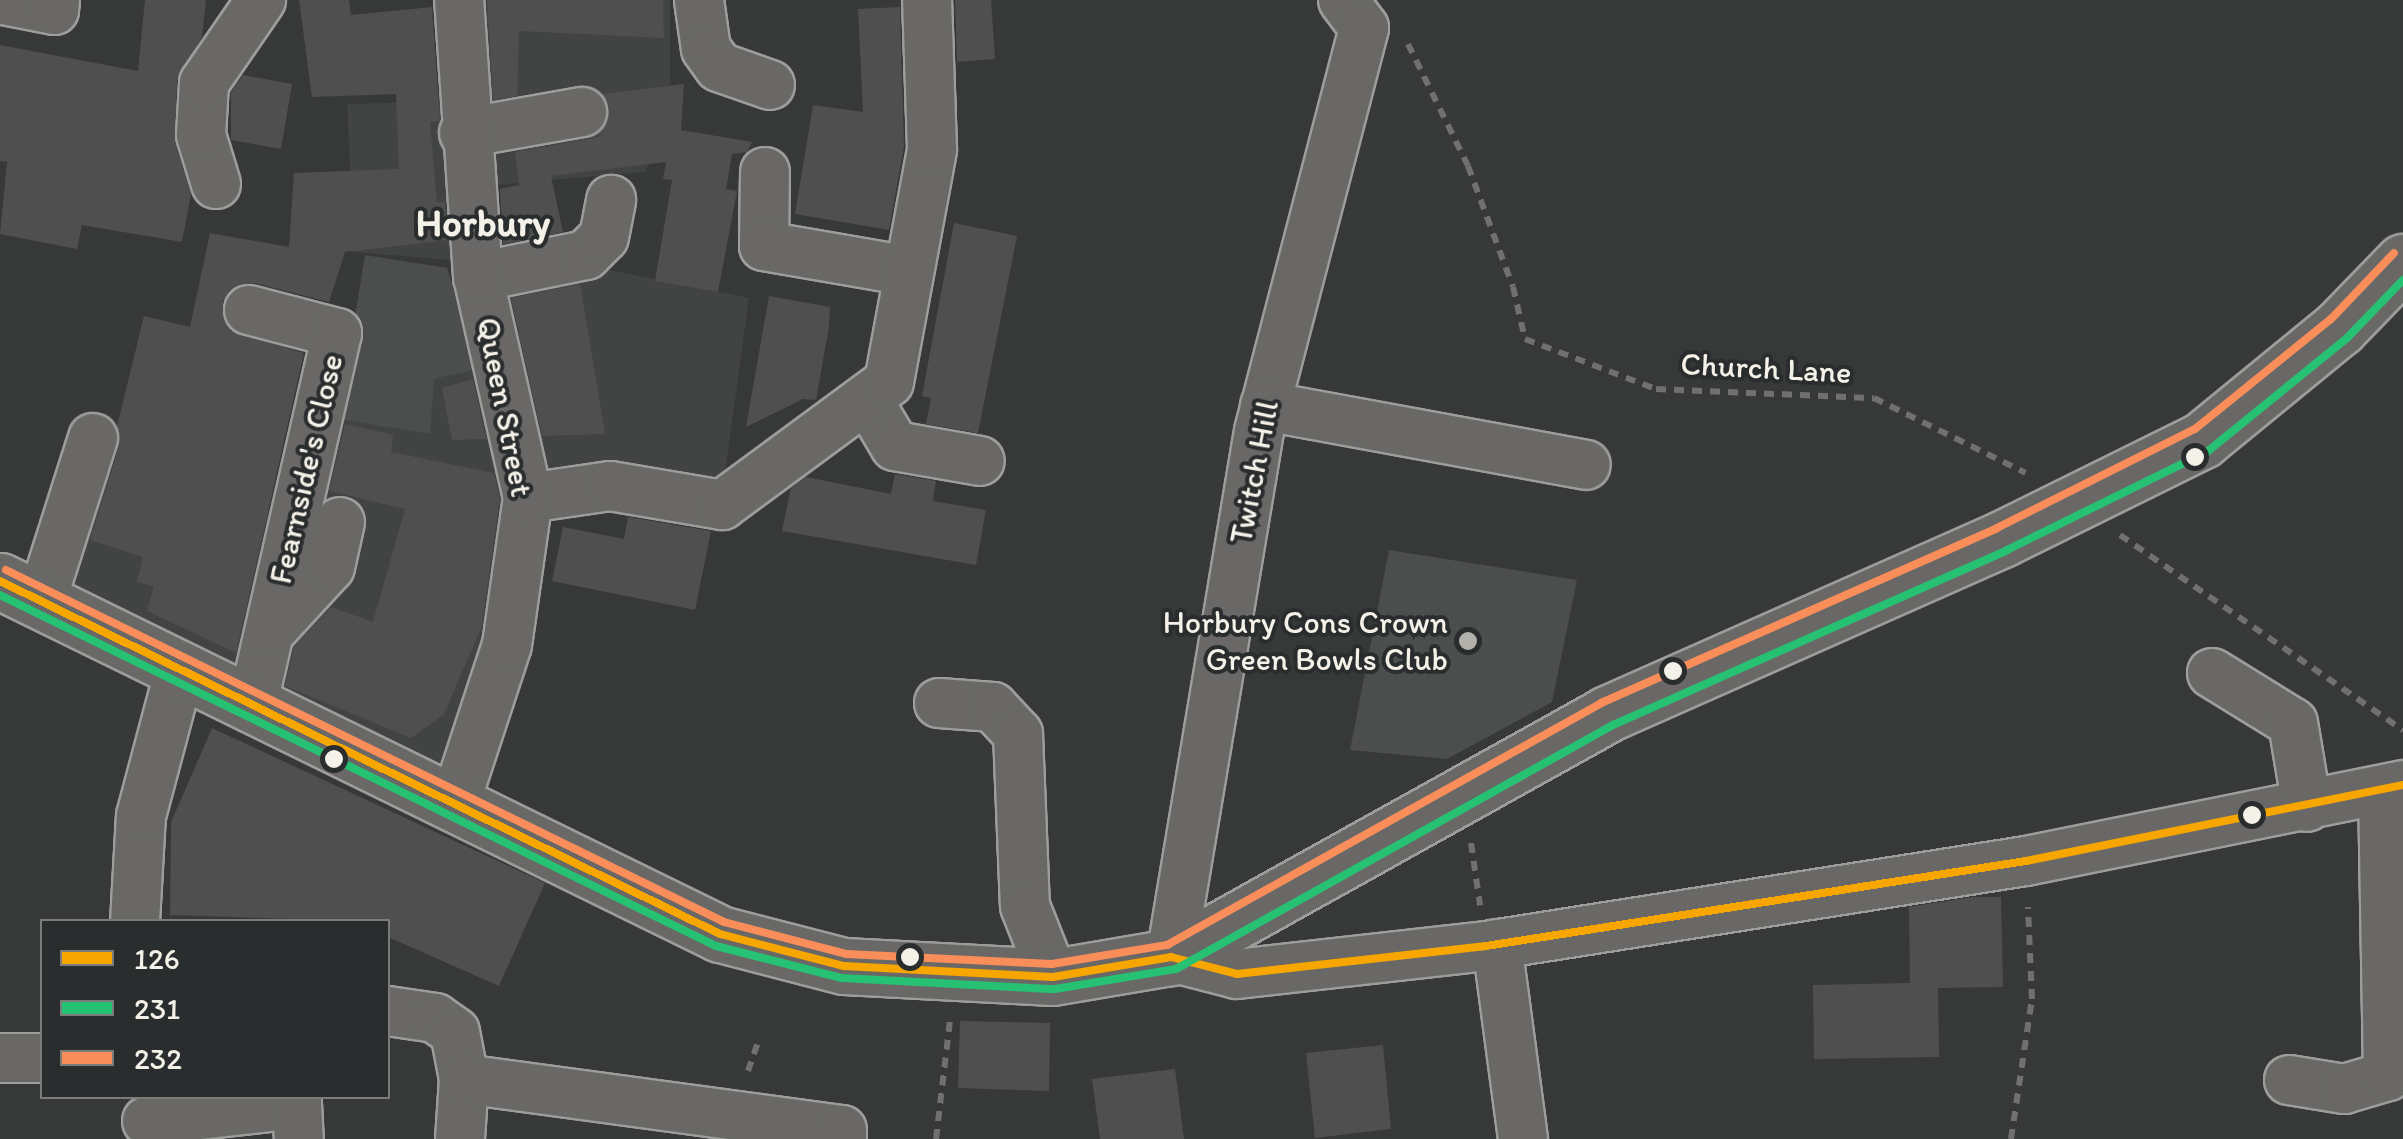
<!DOCTYPE html>
<html>
<head>
<meta charset="utf-8">
<style>
	body { margin:0 }
	#map { position:relative; width:2403px; height:1139px; overflow:hidden; background:#373838; font-family:Itim,sans-serif }
	div>[style] { position:absolute }
	.built>* { inset:0; background:#414443 }
	.green>* { inset:0; background:#4b4e4c }
	.building>* { inset:0; background:#4f4f4f }
	.path>* { height:6px; margin-top:-3px; transform-origin:0; background:repeating-linear-gradient(90deg,#70706f 0 10px,transparent 0 18px) }
	.roads { filter:drop-shadow(2px 0 #9d9d9b) drop-shadow(-2px 0 #9d9d9b) drop-shadow(0 2px #9d9d9b) drop-shadow(0 -2px #9d9d9b) }
	.minor>* { height:48px; margin:-24px; padding:0 24px; transform-origin:24px; border-radius:24px; background:#696866 }
	.major>* { height:55px; margin:-27.5px; padding:0 27.5px; transform-origin:27.5px; border-radius:27.5px; background:#696866 }
	.bus-1>* { height:8px; margin:-4px; padding:0 4px; transform-origin:4px; border-radius:4px; background:#f7a600 }
	.bus-2>* { height:8px; margin:-4px; padding:0 4px; transform-origin:4px; border-radius:4px; background:#26c172 }
	.bus-3>* { height:8px; margin:-4px; padding:0 4px; transform-origin:4px; border-radius:4px; background:#fa8e5a }
	.dots>* { width:28px; height:28px; translate:-50% -50%; box-sizing:border-box; border:5px solid #2a2d2e; border-radius:50% }
	span { translate:-50% -50%; white-space:nowrap; text-align:center; line-height:1.15; -webkit-text-stroke:8px #2a2d2e; paint-order:stroke }
	.street-label { font-size:32px; color:#f4f1e8 }
	.poi-label { font-size:32px; color:#f4f1e8 }
	.right { translate:-100% -50%; text-align:right }
	.quarter-label { font-size:38px; color:#f4f1e8; font-weight:700 }
	.legend { position:absolute; left:40px; top:919px; width:350px; height:180px; box-sizing:border-box; background:#2a2d2e; border:2px solid #7b7b78; margin:0; padding:12px 18px; list-style:none; font-size:30px; color:#f4f1e8 }
	.legend li { display:flex; align-items:center; gap:20px; height:50px }
	.legend b { width:50px; border:2px solid #7b7b78 }
</style>
</head>
<body>
<div id="map">
	<div class="built">
		<div style="clip-path:polygon(466px 0,670px 0,670px 116px,645px 172px,483px 186px,497px 281px,584px 265px,749px 298px,723px 488px,534px 487px,455px 774px,54px 587px,92px 468px,314px 522px,338px 419px,434px 379px,477px 369px,449px 260px,354px 252px,347px 104px,469px 101px)"></div>
	</div>
	<div class="green">
		<div style="clip-path:polygon(365px 255px,447px 268px,478px 369px,434px 379px,430px 434px,338px 419px)"></div>
		<div style="clip-path:polygon(1389px 550px,1577px 580px,1552px 702px,1447px 759px,1350px 750px)"></div>
	</div>
	<div class="building">
		<div style="clip-path:polygon(145px 0,206px 0,202px 37px,177px 81px,175px 142px,191px 194px,182px 242px,82px 225px,77px 249px,0 234px,7px 162px,0 161px,0 45px,138px 71px)"></div>
		<div style="clip-path:polygon(299px 0,349px 0,351px 15px,432px 7px,440px 121px,430px 122px,437px 203px,445px 201px,448px 240px,345px 252px,329px 302px,255px 283px,230px 290px,223px 302px,230px 330px,304px 353px,236px 653px,147px 611px,154px 586px,137px 582px,143px 557px,90px 540px,119px 446px,117px 426px,144px 316px,190px 327px,210px 233px,289px 247px,294px 173px,399px 169px,396px 94px,312px 97px)"></div>
		<div style="clip-path:polygon(487px 0,663px 0,664px 38px,519px 31px,517px 96px,493px 100px)"></div>
		<div style="clip-path:polygon(955px 0,991px 0,995px 59px,957px 62px)"></div>
		<div style="clip-path:polygon(900px 7px,904px 147px,889px 230px,795px 214px,813px 105px,863px 112px,858px 9px)"></div>
		<div style="clip-path:polygon(243px 75px,292px 84px,281px 149px,231px 140px,231px 92px)"></div>
		<div style="clip-path:polygon(684px 84px,681px 130px,752px 142px,747px 152px,732px 154px,726px 189px,737px 191px,718px 292px,655px 281px,672px 180px,663px 179px,666px 162px,551px 176px,563px 232px,503px 244px,500px 189px,519px 185px,515px 152px,598px 137px,608px 120px,603px 94px)"></div>
		<div style="clip-path:polygon(954px 223px,1017px 236px,978px 433px,926px 424px,931px 398px,922px 396px)"></div>
		<div style="clip-path:polygon(580px 284px,605px 434px,542px 436px,511px 298px)"></div>
		<div style="clip-path:polygon(769px 296px,830px 307px,829px 327px,816px 400px,803px 399px,746px 427px)"></div>
		<div style="clip-path:polygon(473px 379px,486px 439px,452px 440px,442px 388px)"></div>
		<div style="clip-path:polygon(345px 424px,393px 435px,391px 452px,494px 473px,500px 499px,482px 626px,444px 714px,411px 738px,285px 686px,294px 646px,331px 607px,373px 622px,405px 509px,329px 491px)"></div>
		<div style="clip-path:polygon(895px 474px,936px 481px,933px 501px,986px 510px,976px 565px,782px 531px,791px 488px,806px 477px,891px 494px)"></div>
		<div style="clip-path:polygon(628px 517px,711px 531px,695px 610px,552px 581px,563px 527px,624px 539px)"></div>
		<div style="clip-path:polygon(212px 728px,545px 883px,499px 986px,388px 937px,388px 922px,170px 915px,171px 822px)"></div>
		<div style="clip-path:polygon(1972px 897px,2001px 897px,2003px 987px,1938px 988px,1939px 1057px,1814px 1059px,1813px 985px,1910px 983px,1909px 907px)"></div>
		<div style="clip-path:polygon(960px 1021px,1050px 1023px,1049px 1091px,958px 1088px)"></div>
		<div style="clip-path:polygon(1383px 1045px,1391px 1129px,1315px 1138px,1306px 1053px)"></div>
		<div style="clip-path:polygon(1175px 1069px,1184px 1139px,1100px 1139px,1092px 1079px)"></div>
	</div>
	<div class="path">
		<div style="left:1408px;top:44px;width:136px;rotate:63.8deg"></div>
		<div style="left:1468px;top:166px;width:129px;rotate:69.6deg"></div>
		<div style="left:1513px;top:287px;width:53px;rotate:77deg"></div>
		<div style="left:1525px;top:339px;width:140px;rotate:20.9deg"></div>
		<div style="left:1656px;top:389px;width:218px;rotate:2.4deg"></div>
		<div style="left:1874px;top:398px;width:169px;rotate:26.3deg"></div>
		<div style="left:2120px;top:535px;width:344px;rotate:34.6deg"></div>
		<div style="left:1471px;top:843px;width:63px;rotate:81.7deg"></div>
		<div style="left:748px;top:1071px;width:34px;rotate:-71deg"></div>
		<div style="left:936px;top:1139px;width:120px;rotate:-83.3deg"></div>
		<div style="left:2011px;top:1139px;width:142px;rotate:-81.5deg"></div>
		<div style="left:2032px;top:999px;width:92px;rotate:-92.5deg"></div>
	</div>
	<div class="roads">
		<div class="minor">
			<div style="left:3px;top:0;width:52px;rotate:11.1deg"></div>
			<div style="left:54px;top:10px;width:10px;rotate:-84deg"></div>
			<div style="left:699px;top:0;width:49px;rotate:81.9deg"></div>
			<div style="left:706px;top:49px;width:22px;rotate:54deg"></div>
			<div style="left:719px;top:67px;width:54px;rotate:19.4deg"></div>
			<div style="left:1343px;top:0;width:35px;rotate:53deg"></div>
			<div style="left:1364px;top:28px;width:416px;rotate:104.6deg"></div>
			<div style="left:1259px;top:431px;width:533px;rotate:99.5deg"></div>
			<div style="left:1171px;top:957px;width:68px;rotate:14.4deg"></div>
			<div style="left:1237px;top:974px;width:251px;rotate:-6.4deg"></div>
			<div style="left:1486px;top:946px;width:547px;rotate:-8.95deg"></div>
			<div style="left:2026px;top:861px;width:385px;rotate:-11.4deg"></div>
			<div style="left:464px;top:133px;width:120px;rotate:-10.1deg"></div>
			<div style="left:765px;top:172px;width:74px;rotate:90.8deg"></div>
			<div style="left:764px;top:246px;width:147px;rotate:9.8deg"></div>
			<div style="left:216px;top:184px;width:51px;rotate:-107deg"></div>
			<div style="left:201px;top:135px;width:52px;rotate:-86.7deg"></div>
			<div style="left:204px;top:83px;width:101px;rotate:-55.5deg"></div>
			<div style="left:478px;top:277px;width:110px;rotate:-11.5deg"></div>
			<div style="left:586px;top:255px;width:25px;rotate:-45deg"></div>
			<div style="left:604px;top:237px;width:38px;rotate:-79deg"></div>
			<div style="left:249px;top:310px;width:91px;rotate:14.6deg"></div>
			<div style="left:337px;top:333px;width:385px;rotate:102.8deg"></div>
			<div style="left:867px;top:399px;width:55px;rotate:59.2deg"></div>
			<div style="left:895px;top:446px;width:86px;rotate:10deg"></div>
			<div style="left:1265px;top:406px;width:326px;rotate:10.4deg"></div>
			<div style="left:528px;top:498px;width:83px;rotate:-8.3deg"></div>
			<div style="left:610px;top:486px;width:114px;rotate:9.6deg"></div>
			<div style="left:722px;top:505px;width:207px;rotate:-36.4deg"></div>
			<div style="left:889px;top:382px;width:237px;rotate:-79.5deg"></div>
			<div style="left:932px;top:149px;width:149px;rotate:-91.9deg"></div>
			<div style="left:41px;top:602px;width:172px;rotate:-72.4deg"></div>
			<div style="left:270px;top:632px;width:88px;rotate:-47.3deg"></div>
			<div style="left:330px;top:567px;width:46px;rotate:-77.5deg"></div>
			<div style="left:2212px;top:673px;width:95px;rotate:31.7deg"></div>
			<div style="left:2293px;top:723px;width:85px;rotate:80.5deg"></div>
			<div style="left:939px;top:703px;width:54px;rotate:4.2deg"></div>
			<div style="left:993px;top:707px;width:37px;rotate:47deg"></div>
			<div style="left:1018px;top:734px;width:172px;rotate:87.7deg"></div>
			<div style="left:1025px;top:906px;width:76px;rotate:68.5deg"></div>
			<div style="left:454px;top:806px;width:169px;rotate:-71.8deg"></div>
			<div style="left:507px;top:645px;width:148px;rotate:-81.9deg"></div>
			<div style="left:528px;top:498px;width:227px;rotate:-102.7deg"></div>
			<div style="left:478px;top:277px;width:278px;rotate:-93.9deg"></div>
			<div style="left:135px;top:922px;width:106px;rotate:-86.8deg"></div>
			<div style="left:141px;top:816px;width:148px;rotate:-75.1deg"></div>
			<div style="left:1497px;top:944px;width:197px;rotate:82.4deg"></div>
			<div style="left:388px;top:1011px;width:48px;rotate:8.5deg"></div>
			<div style="left:435px;top:1018px;width:24px;rotate:35deg"></div>
			<div style="left:455px;top:1032px;width:48px;rotate:79.2deg"></div>
			<div style="left:464px;top:1079px;width:60px;rotate:93.8deg"></div>
			<div style="left:0;top:1058px;width:42px"></div>
			<div style="left:464px;top:1079px;width:381px;rotate:7.7deg"></div>
			<div style="left:842px;top:1130px;width:9px;rotate:90deg"></div>
			<div style="left:2289px;top:1080px;width:56px;rotate:9.3deg"></div>
			<div style="left:2344px;top:1089px;width:46px;rotate:-16.5deg"></div>
			<div style="left:2388px;top:1076px;width:286px;rotate:-91deg"></div>
			<div style="left:147px;top:1121px;width:151px;rotate:-6.5deg"></div>
			<div style="left:297px;top:1104px;width:35px;rotate:87deg"></div>
		</div>
		<div class="major">
			<div style="left:0;top:581px;width:802px;rotate:26.12deg"></div>
			<div style="left:720px;top:934px;width:128px;rotate:14.5deg"></div>
			<div style="left:844px;top:966px;width:209px;rotate:3deg"></div>
			<div style="left:1053px;top:977px;width:120px;rotate:-9.6deg"></div>
			<div style="left:1171px;top:957px;width:499px;rotate:-29.1deg"></div>
			<div style="left:1607px;top:714px;width:432px;rotate:-23.9deg"></div>
			<div style="left:2002px;top:539px;width:223px;rotate:-26.3deg"></div>
			<div style="left:2202px;top:440px;width:177px;rotate:-39.3deg"></div>
			<div style="left:2339px;top:328px;width:92px;rotate:-45.9deg"></div>
		</div>
	</div>
	<div class="bus-1">
		<div style="left:0;top:581px;width:802px;rotate:26.12deg"></div>
		<div style="left:720px;top:934px;width:128px;rotate:14.5deg"></div>
		<div style="left:844px;top:966px;width:209px;rotate:3deg"></div>
		<div style="left:1053px;top:977px;width:120px;rotate:-9.6deg"></div>
		<div style="left:1171px;top:957px;width:68px;rotate:14.4deg"></div>
		<div style="left:1237px;top:974px;width:251px;rotate:-6.4deg"></div>
		<div style="left:1486px;top:946px;width:547px;rotate:-8.95deg"></div>
		<div style="left:2026px;top:861px;width:385px;rotate:-11.4deg"></div>
	</div>
	<div class="bus-2">
		<div style="left:0;top:595px;width:797px;rotate:26.12deg"></div>
		<div style="left:716px;top:946px;width:130px;rotate:14.3deg"></div>
		<div style="left:842px;top:978px;width:213px;rotate:3deg"></div>
		<div style="left:1055px;top:989px;width:123px;rotate:-9.4deg"></div>
		<div style="left:1176px;top:969px;width:501px;rotate:-29.18deg"></div>
		<div style="left:1613px;top:725px;width:431px;rotate:-23.9deg"></div>
		<div style="left:2007px;top:550px;width:224px;rotate:-26.2deg"></div>
		<div style="left:2208px;top:451px;width:179px;rotate:-39.1deg"></div>
		<div style="left:2347px;top:338px;width:81px;rotate:-46deg"></div>
	</div>
	<div class="bus-3">
		<div style="left:6px;top:570px;width:800px;rotate:26.12deg"></div>
		<div style="left:724px;top:922px;width:126px;rotate:14.7deg"></div>
		<div style="left:846px;top:954px;width:206px;rotate:2.8deg"></div>
		<div style="left:1052px;top:964px;width:117px;rotate:-9.4deg"></div>
		<div style="left:1167px;top:945px;width:497px;rotate:-29.1deg"></div>
		<div style="left:1601px;top:703px;width:433px;rotate:-23.8deg"></div>
		<div style="left:1997px;top:528px;width:221px;rotate:-26.6deg"></div>
		<div style="left:2195px;top:429px;width:175px;rotate:-39deg"></div>
		<div style="left:2331px;top:319px;width:91px;rotate:-46.3deg"></div>
	</div>
	<div class="dots">
		<div style="left:2195px;top:457px;background:#f4f1e8"></div>
		<div style="left:1468px;top:641px;background:#b2b0aa"></div>
		<div style="left:1673px;top:671px;background:#f4f1e8"></div>
		<div style="left:334px;top:759px;background:#f4f1e8"></div>
		<div style="left:2252px;top:815px;background:#f4f1e8"></div>
		<div style="left:910px;top:957px;background:#f4f1e8"></div>
	</div>
	<div class="street-label">
		<span style="left:1766px;top:368px;rotate:3deg">Church Lane</span>
		<span style="left:505px;top:407px;rotate:79deg">Queen Street</span>
		<span style="left:306px;top:469px;rotate:-77deg">Fearnside's Close</span>
		<span style="left:1254px;top:472px;rotate:-79deg">Twitch Hill</span>
	</div>
	<div class="poi-label">
		<span class="right" style="left:1448px;top:641px">Horbury Cons Crown<br>Green Bowls Club</span>
	</div>
	<div class="quarter-label">
		<span style="left:483px;top:224px">Horbury</span>
	</div>
	<ul class="legend">
	<li><b style="height:12px;background:#f7a600"></b>126</li>
	<li><b style="height:12px;background:#26c172"></b>231</li>
	<li><b style="height:12px;background:#fa8e5a"></b>232</li>
	</ul>
</div>
</body>
</html>
